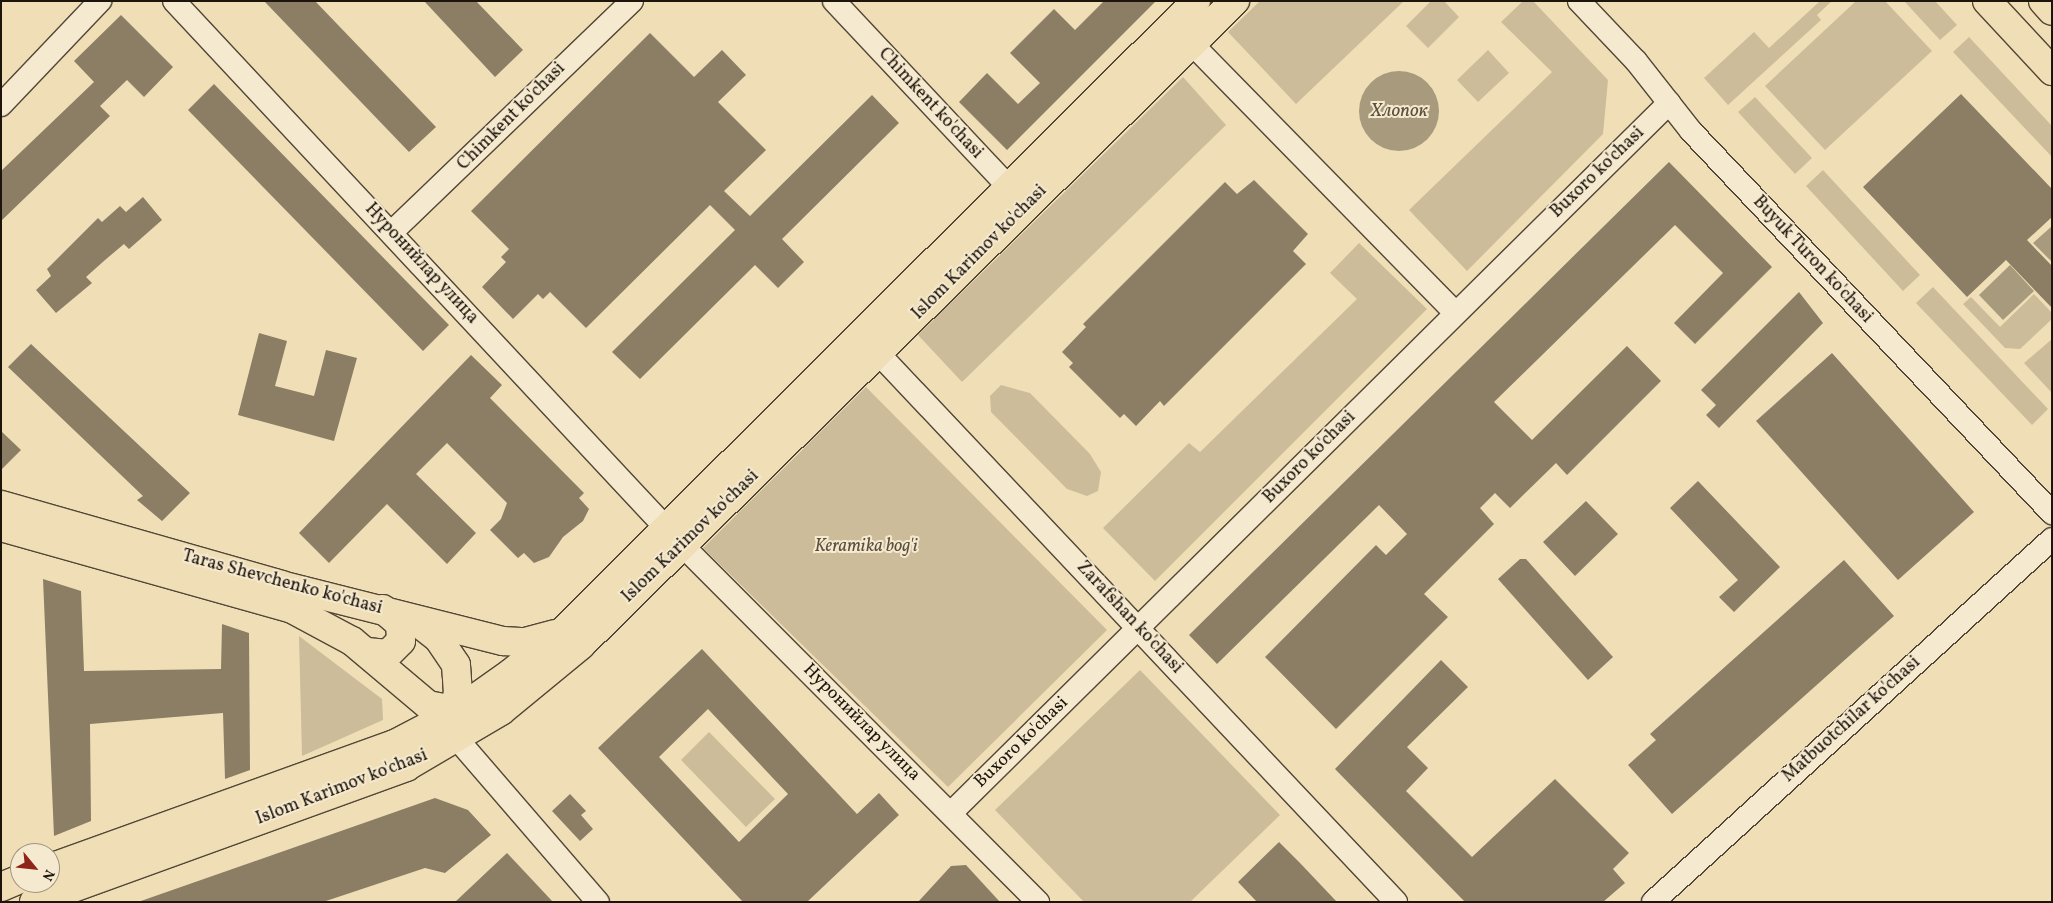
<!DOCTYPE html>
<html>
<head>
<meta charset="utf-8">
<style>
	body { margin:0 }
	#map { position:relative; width:2053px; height:903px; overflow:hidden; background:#f0dfb6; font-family:Vollkorn,serif }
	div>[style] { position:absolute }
	.green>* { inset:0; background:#ccbc99 }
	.water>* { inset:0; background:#a89a7c }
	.round { border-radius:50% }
	.building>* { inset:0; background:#8b7e64 }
	.roads { filter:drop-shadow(1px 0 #524736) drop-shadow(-1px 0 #524736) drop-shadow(0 1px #524736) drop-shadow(0 -1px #524736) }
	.minor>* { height:22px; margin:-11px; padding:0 11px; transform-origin:11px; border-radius:11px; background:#f5ead0 }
	.major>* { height:28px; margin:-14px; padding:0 14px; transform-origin:14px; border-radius:14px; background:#f0dfb6 }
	span { translate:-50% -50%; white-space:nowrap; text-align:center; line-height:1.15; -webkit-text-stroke:4px #f5ead0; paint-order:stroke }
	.street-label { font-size:18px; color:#1d140b }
	.park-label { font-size:18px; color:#5a4f3d; font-style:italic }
	.water-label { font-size:19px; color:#5c503e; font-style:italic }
	.frame { position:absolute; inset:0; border:2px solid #1d140b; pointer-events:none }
	.north { position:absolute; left:10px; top:843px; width:50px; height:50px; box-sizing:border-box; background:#f5ead0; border:1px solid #9f9481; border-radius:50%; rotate:118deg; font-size:14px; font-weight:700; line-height:20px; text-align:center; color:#1d140b }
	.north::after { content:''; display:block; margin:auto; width:18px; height:22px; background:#8f2418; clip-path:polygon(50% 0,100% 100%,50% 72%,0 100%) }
</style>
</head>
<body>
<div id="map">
	<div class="green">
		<div style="clip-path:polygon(1260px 1px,1404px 1px,1296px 104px,1228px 32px)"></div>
		<div style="clip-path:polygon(1431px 1px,1444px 1px,1459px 17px,1428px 48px,1406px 26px)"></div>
		<div style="clip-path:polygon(1523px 1px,1533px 1px,1608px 80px,1603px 134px,1467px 271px,1409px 210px,1552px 72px,1501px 22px)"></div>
		<div style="clip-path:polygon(1820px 1px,1832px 1px,1817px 15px,1821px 20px,1728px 105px,1704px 78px,1754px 32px,1769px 48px)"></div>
		<div style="clip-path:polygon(1856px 1px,1885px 1px,1932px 51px,1825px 150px,1765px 86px)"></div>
		<div style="clip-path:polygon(1904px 1px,1935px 1px,1957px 25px,1940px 40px)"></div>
		<div style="clip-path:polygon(1969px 37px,2052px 126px,2052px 157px,1953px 52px)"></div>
		<div style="clip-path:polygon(1488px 50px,1509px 73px,1478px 102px,1457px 80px)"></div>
		<div style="clip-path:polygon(1183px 77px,1226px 125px,962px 382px,918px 335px)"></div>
		<div style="clip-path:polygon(1755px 97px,1812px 158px,1795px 174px,1738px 112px)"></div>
		<div style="clip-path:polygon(1823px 170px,1920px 275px,1903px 291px,1806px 186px)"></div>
		<div style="clip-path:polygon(1359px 243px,1427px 309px,1155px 581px,1103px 528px,1189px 443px,1200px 452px,1357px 299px,1330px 273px)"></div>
		<div style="clip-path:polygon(1933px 287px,2048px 409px,2032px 425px,1916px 303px)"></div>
		<div style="clip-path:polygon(2034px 294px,2052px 313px,2052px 319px,2020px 349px,2005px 348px,1963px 304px,1971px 297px,2000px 327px)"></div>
		<div style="clip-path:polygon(2052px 339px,2052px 393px,2024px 363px)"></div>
		<div style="clip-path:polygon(1001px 385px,1030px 393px,1090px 454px,1101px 472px,1098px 491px,1087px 496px,1067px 489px,991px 412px,990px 396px)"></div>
		<div style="clip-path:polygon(866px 387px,1107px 630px,948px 787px,703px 548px)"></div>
		<div style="clip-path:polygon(299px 636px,382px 699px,383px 720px,302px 756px)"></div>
		<div style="clip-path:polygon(1140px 670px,1280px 815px,1190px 902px,1084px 902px,995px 810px)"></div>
		<div style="clip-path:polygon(709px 732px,775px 799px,746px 827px,681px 760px)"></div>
	</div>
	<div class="water">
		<div class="round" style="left:1359px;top:71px;width:80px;height:80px"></div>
		<div style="clip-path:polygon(2052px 226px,2052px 262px,2033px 243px)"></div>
		<div style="clip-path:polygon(2010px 265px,2034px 291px,2003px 320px,1979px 295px)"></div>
	</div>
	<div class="building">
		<div style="clip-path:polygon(264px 1px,315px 1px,436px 127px,409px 152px)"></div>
		<div style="clip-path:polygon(424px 1px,476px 1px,523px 50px,495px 77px)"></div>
		<div style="clip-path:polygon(1104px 1px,1156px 1px,1007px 150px,959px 102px,987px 73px,1018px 104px,1040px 83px,1010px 53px,1054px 9px,1075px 30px)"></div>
		<div style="clip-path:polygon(121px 15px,173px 67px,144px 97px,127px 80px,100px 106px,110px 116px,1px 221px,1px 171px,94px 82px,74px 61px)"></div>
		<div style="clip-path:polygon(650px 33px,694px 77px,722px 50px,746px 75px,718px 102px,766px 150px,724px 191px,750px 216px,872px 95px,899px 123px,782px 239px,804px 262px,778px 288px,755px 265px,640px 379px,612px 352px,735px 230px,710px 205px,586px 328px,550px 292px,543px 299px,538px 294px,513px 319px,482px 287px,506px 262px,501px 257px,509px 249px,471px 211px)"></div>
		<div style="clip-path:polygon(214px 84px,449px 325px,423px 351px,188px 110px)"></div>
		<div style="clip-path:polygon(1961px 94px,2052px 189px,2052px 217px,2027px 240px,2052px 266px,2052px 308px,2006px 260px,1967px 297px,1863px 187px)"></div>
		<div style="clip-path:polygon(1669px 162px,1772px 267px,1695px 344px,1674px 323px,1723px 273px,1675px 225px,1494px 402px,1532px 440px,1627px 346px,1661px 381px,1567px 475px,1556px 463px,1510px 508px,1495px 493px,1480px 508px,1494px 524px,1424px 594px,1448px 617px,1336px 729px,1265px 657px,1376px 545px,1386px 555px,1407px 534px,1379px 505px,1217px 664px,1189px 635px)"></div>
		<div style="clip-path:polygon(1254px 180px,1308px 234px,1293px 251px,1306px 264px,1164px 406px,1160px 401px,1136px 426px,1124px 414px,1120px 418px,1069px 367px,1073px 363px,1062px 352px,1086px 327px,1083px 324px,1225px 182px,1237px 194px)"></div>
		<div style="clip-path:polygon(143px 197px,162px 220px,129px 249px,124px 244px,105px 260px,86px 277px,92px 283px,56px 313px,36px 290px,51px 276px,47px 269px,98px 218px,102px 222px,120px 206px,126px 212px)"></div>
		<div style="clip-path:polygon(1799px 292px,1823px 323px,1719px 428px,1706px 415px,1716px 405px,1701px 390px)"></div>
		<div style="clip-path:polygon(259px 333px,287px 341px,275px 386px,314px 396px,326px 350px,357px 358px,334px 441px,238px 415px)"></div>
		<div style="clip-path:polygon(31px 344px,190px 493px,162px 521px,137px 500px,143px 496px,8px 367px)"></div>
		<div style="clip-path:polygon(1832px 353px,1974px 512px,1898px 580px,1756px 421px)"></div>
		<div style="clip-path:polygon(471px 355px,502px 385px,490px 398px,584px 493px,579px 498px,589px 509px,583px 521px,563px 537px,549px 557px,534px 563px,524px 553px,518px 558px,490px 530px,501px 519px,507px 503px,447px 443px,416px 474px,476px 533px,447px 564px,387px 504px,329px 563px,299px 533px)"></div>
		<div style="clip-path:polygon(1px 431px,21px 450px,1px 470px)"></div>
		<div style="clip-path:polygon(1698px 481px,1780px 567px,1734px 612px,1719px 597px,1738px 580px,1670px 508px)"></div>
		<div style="clip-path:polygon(1586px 501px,1618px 534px,1575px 576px,1543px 542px)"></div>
		<div style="clip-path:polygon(1520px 559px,1526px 559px,1613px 657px,1588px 680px,1498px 579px)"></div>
		<div style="clip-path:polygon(1844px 560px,1894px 616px,1672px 814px,1628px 765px,1656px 740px,1650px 734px)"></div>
		<div style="clip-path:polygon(43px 579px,81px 591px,84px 671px,221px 669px,222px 624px,249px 633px,250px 770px,225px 779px,223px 713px,90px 724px,91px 821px,54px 836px)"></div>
		<div style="clip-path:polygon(evenodd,702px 649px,857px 814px,879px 793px,899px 815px,807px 902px,743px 902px,598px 748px,702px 649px,708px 709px,788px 794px,739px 842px,659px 757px,708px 709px)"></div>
		<div style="clip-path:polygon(1441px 660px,1468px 687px,1407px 747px,1428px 768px,1406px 791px,1472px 857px,1555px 779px,1629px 853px,1613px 869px,1625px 883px,1603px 902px,1465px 902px,1335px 769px)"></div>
		<div style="clip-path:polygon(570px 794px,586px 811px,581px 815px,593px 829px,580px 841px,552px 811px)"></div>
		<div style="clip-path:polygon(435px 798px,468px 810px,491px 835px,445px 873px,425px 868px,323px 902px,138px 902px)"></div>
		<div style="clip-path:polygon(1279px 842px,1300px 863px,1337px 902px,1257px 902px,1238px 882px)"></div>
		<div style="clip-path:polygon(507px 853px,553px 902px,455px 902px)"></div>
		<div style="clip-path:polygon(966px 865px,1000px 902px,918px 902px,951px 866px)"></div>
	</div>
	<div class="roads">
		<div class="minor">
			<div style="left:174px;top:1px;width:721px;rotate:46.97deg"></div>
			<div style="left:834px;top:1px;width:272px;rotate:46.8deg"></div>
			<div style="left:1579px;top:1px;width:83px;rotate:46.5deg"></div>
			<div style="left:1636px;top:61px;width:89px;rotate:51.8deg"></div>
			<div style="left:1691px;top:131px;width:526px;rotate:46.62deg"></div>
			<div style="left:1192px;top:44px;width:376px;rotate:45.6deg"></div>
			<div style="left:1px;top:105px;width:144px;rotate:-46.4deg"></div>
			<div style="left:392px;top:232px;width:333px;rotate:-43.9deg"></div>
			<div style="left:878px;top:353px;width:755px;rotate:46.66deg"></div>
			<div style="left:683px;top:546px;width:503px;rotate:45.08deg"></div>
			<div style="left:458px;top:740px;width:214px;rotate:49.2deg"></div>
			<div style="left:951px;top:813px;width:1010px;rotate:-44.68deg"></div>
			<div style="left:1653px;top:902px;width:539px;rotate:-42.3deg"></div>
		</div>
		<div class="major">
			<div style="left:1987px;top:1px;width:96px;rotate:47.1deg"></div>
			<div style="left:2043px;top:1px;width:13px;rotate:48deg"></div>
			<div style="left:1px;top:505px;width:291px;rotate:15.9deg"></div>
			<div style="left:281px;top:585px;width:229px;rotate:14.2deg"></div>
			<div style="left:503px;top:641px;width:22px;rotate:3deg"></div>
			<div style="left:525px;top:642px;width:31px;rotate:-15deg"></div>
			<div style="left:1px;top:527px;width:302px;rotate:15.7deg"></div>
			<div style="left:292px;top:609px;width:68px;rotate:28.1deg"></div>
			<div style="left:352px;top:641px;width:99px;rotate:40.1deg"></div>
			<div style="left:428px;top:705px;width:38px;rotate:11deg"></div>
			<div style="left:416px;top:621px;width:28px;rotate:38deg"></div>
			<div style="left:438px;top:638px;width:32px;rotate:56deg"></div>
			<div style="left:456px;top:665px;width:28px;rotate:86deg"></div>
			<div style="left:458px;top:693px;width:30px;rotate:104deg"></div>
			<div style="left:367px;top:652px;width:21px;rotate:5deg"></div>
			<div style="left:388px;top:654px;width:18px;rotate:-45deg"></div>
			<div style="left:401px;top:641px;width:17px;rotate:-93deg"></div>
			<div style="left:400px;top:624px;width:23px;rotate:-139deg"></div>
			<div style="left:50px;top:868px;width:367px;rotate:-19.8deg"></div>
			<div style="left:395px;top:744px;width:69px;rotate:-27.7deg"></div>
			<div style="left:456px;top:712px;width:67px;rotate:-35.3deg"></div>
			<div style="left:511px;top:673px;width:67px;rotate:-38.9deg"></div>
			<div style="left:563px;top:631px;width:893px;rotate:-44.86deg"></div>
			<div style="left:1px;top:887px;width:21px;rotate:-23deg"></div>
			<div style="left:34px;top:902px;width:396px;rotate:-19.9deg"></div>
			<div style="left:406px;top:767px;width:110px;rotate:-30.5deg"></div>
			<div style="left:501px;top:711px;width:104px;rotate:-39.5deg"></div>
			<div style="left:581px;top:645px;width:918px;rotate:-44.56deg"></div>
		</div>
	</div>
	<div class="street-label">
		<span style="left:930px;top:104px;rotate:47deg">Chimkent ko'chasi</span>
		<span style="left:512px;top:117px;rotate:-45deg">Chimkent ko'chasi</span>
		<span style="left:1598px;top:173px;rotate:-44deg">Buxoro ko'chasi</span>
		<span style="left:980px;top:253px;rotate:-45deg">Islom Karimov ko'chasi</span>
		<span style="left:1812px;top:260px;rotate:47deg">Buyuk Turon ko'chasi</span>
		<span style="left:421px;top:264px;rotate:47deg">Нуронийлар улица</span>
		<span style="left:1310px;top:458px;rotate:-45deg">Buxoro ko'chasi</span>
		<span style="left:691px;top:537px;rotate:-44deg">Islom Karimov ko'chasi</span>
		<span style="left:282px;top:583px;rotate:15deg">Taras Shevchenko ko'chasi</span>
		<span style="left:1129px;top:618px;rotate:47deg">Zarafshan ko'chasi</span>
		<span style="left:1852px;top:720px;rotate:-42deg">Matbuotchilar ko'chasi</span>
		<span style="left:861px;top:723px;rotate:45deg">Нуронийлар улица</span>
		<span style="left:1022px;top:743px;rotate:-44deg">Buxoro ko'chasi</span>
		<span style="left:342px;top:788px;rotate:-21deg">Islom Karimov ko'chasi</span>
	</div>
	<div class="park-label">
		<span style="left:866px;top:547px">Keramika bog'i</span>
	</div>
	<div class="water-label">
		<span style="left:1399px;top:112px">Хлопок</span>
	</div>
	<div class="frame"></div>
	<div class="north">N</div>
</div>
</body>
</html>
